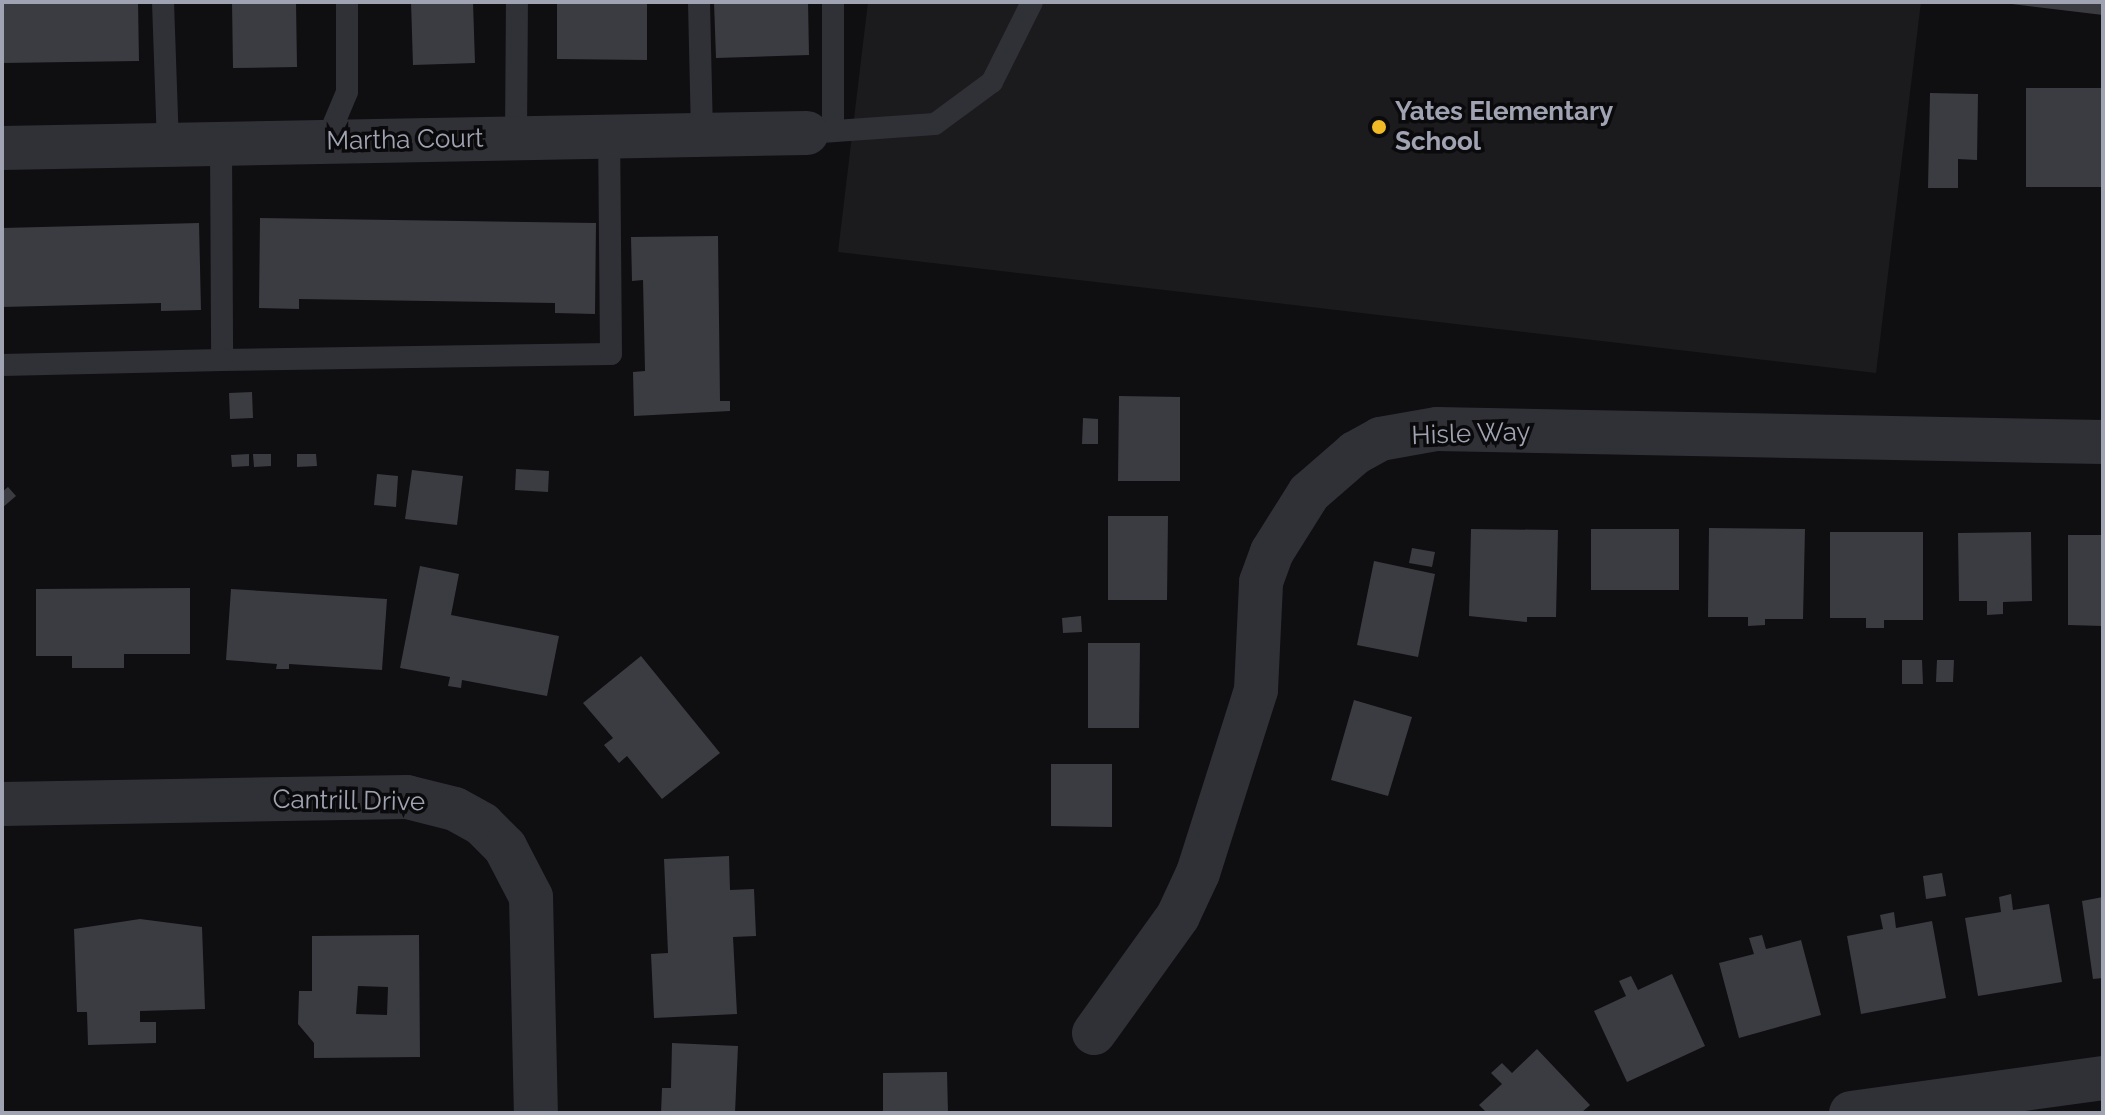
<!DOCTYPE html>
<html>
<head>
<meta charset="utf-8">
<style>
	body { margin:0 }
	#map { position:relative; width:2105px; height:1115px; overflow:hidden; background:#0f0f11; font-family:Raleway,sans-serif }
	div>[style] { position:absolute }
	.built>* { inset:0; background:#1b1b1e }
	.building>* { inset:0; background:#3b3c41 }
	.lane>* { height:22px; margin:-11px; padding:0 11px; transform-origin:11px; border-radius:11px; background:#303136 }
	.street>* { height:44px; margin:-22px; padding:0 22px; transform-origin:22px; border-radius:22px; background:#303136 }
	.dots>* { width:22px; height:22px; translate:-50% -50%; box-sizing:border-box; border:4px solid #0a0a0c; border-radius:50% }
	span { translate:-50% -50%; white-space:nowrap; text-align:center; line-height:1.15; -webkit-text-stroke:7px #0a0a0c; paint-order:stroke }
	.poi-label { font-size:26px; color:#a0a4b2; font-weight:700 }
	.left { translate:0 -50%; text-align:left }
	.street-label { font-size:26px; color:#a0a4b2 }
	.frame { position:absolute; inset:0; border:4px solid #a0a4b2; pointer-events:none }
</style>
</head>
<body>
<div id="map">
	<div class="built">
		<div style="clip-path:polygon(868px 2px,1921px 2px,1876px 373px,838px 252px)"></div>
	</div>
	<div class="building">
		<div style="clip-path:polygon(2px 2px,138px 2px,139px 61px,2px 63px)"></div>
		<div style="clip-path:polygon(232px 2px,296px 2px,297px 67px,233px 68px)"></div>
		<div style="clip-path:polygon(411px 2px,473px 2px,475px 63px,413px 65px)"></div>
		<div style="clip-path:polygon(557px 2px,647px 2px,647px 60px,557px 59px)"></div>
		<div style="clip-path:polygon(714px 2px,808px 2px,809px 55px,716px 58px)"></div>
		<div style="clip-path:polygon(2012px 2px,2103px 2px,2103px 15px,2012px 4px)"></div>
		<div style="clip-path:polygon(2026px 88px,2103px 88px,2103px 187px,2026px 187px)"></div>
		<div style="clip-path:polygon(1930px 93px,1978px 94px,1977px 160px,1958px 159px,1958px 188px,1928px 188px)"></div>
		<div style="clip-path:polygon(260px 218px,596px 223px,595px 314px,555px 313px,555px 303px,299px 299px,299px 309px,259px 308px)"></div>
		<div style="clip-path:polygon(199px 223px,201px 310px,161px 311px,161px 303px,2px 307px,2px 228px)"></div>
		<div style="clip-path:polygon(718px 236px,720px 401px,730px 401px,730px 411px,634px 416px,633px 372px,645px 371px,643px 280px,632px 281px,631px 237px)"></div>
		<div style="clip-path:polygon(252px 392px,253px 418px,230px 419px,229px 393px)"></div>
		<div style="clip-path:polygon(1119px 396px,1180px 397px,1180px 481px,1118px 481px)"></div>
		<div style="clip-path:polygon(1083px 418px,1098px 419px,1098px 444px,1082px 444px)"></div>
		<div style="clip-path:polygon(249px 454px,249px 466px,232px 467px,231px 455px)"></div>
		<div style="clip-path:polygon(253px 454px,271px 454px,271px 466px,254px 467px)"></div>
		<div style="clip-path:polygon(297px 454px,316px 454px,317px 466px,297px 467px)"></div>
		<div style="clip-path:polygon(516px 469px,549px 471px,548px 492px,515px 490px)"></div>
		<div style="clip-path:polygon(412px 470px,463px 476px,457px 525px,405px 519px)"></div>
		<div style="clip-path:polygon(377px 474px,398px 476px,396px 507px,374px 505px)"></div>
		<div style="clip-path:polygon(8px 487px,16px 496px,2px 508px,2px 492px)"></div>
		<div style="clip-path:polygon(1108px 516px,1168px 516px,1167px 600px,1108px 600px)"></div>
		<div style="clip-path:polygon(1709px 528px,1805px 529px,1803px 619px,1765px 619px,1765px 625px,1748px 626px,1748px 617px,1708px 617px)"></div>
		<div style="clip-path:polygon(1471px 529px,1558px 530px,1556px 617px,1527px 617px,1527px 622px,1469px 616px)"></div>
		<div style="clip-path:polygon(1591px 529px,1679px 529px,1679px 590px,1591px 590px)"></div>
		<div style="clip-path:polygon(1830px 532px,1923px 532px,1923px 620px,1884px 620px,1884px 628px,1866px 628px,1866px 618px,1830px 618px)"></div>
		<div style="clip-path:polygon(2031px 532px,2032px 601px,2003px 602px,2003px 614px,1987px 615px,1987px 601px,1959px 601px,1958px 533px)"></div>
		<div style="clip-path:polygon(2068px 535px,2103px 535px,2103px 626px,2068px 625px)"></div>
		<div style="clip-path:polygon(1412px 548px,1435px 552px,1432px 567px,1409px 563px)"></div>
		<div style="clip-path:polygon(1374px 561px,1435px 574px,1418px 657px,1357px 645px)"></div>
		<div style="clip-path:polygon(420px 566px,459px 574px,451px 615px,559px 636px,547px 696px,462px 680px,461px 688px,448px 686px,450px 677px,400px 668px)"></div>
		<div style="clip-path:polygon(190px 588px,190px 654px,124px 654px,124px 668px,72px 668px,72px 656px,36px 656px,36px 589px)"></div>
		<div style="clip-path:polygon(231px 589px,387px 599px,382px 670px,289px 664px,289px 669px,276px 669px,277px 664px,226px 660px)"></div>
		<div style="clip-path:polygon(1081px 616px,1082px 632px,1063px 633px,1062px 618px)"></div>
		<div style="clip-path:polygon(1088px 643px,1140px 643px,1139px 728px,1088px 728px)"></div>
		<div style="clip-path:polygon(641px 656px,720px 753px,662px 799px,627px 756px,619px 763px,604px 745px,613px 738px,583px 703px)"></div>
		<div style="clip-path:polygon(1902px 660px,1922px 660px,1923px 684px,1902px 684px)"></div>
		<div style="clip-path:polygon(1937px 660px,1954px 660px,1953px 682px,1936px 682px)"></div>
		<div style="clip-path:polygon(1354px 700px,1412px 717px,1388px 796px,1331px 780px)"></div>
		<div style="clip-path:polygon(1051px 764px,1112px 764px,1112px 827px,1051px 826px)"></div>
		<div style="clip-path:polygon(729px 856px,730px 890px,754px 889px,756px 936px,733px 937px,737px 1014px,654px 1018px,651px 954px,668px 953px,664px 859px)"></div>
		<div style="clip-path:polygon(1942px 873px,1946px 896px,1926px 899px,1923px 876px)"></div>
		<div style="clip-path:polygon(2011px 894px,2013px 910px,2049px 904px,2062px 982px,1978px 996px,1965px 918px,2001px 912px,1999px 897px)"></div>
		<div style="clip-path:polygon(2103px 897px,2103px 978px,2093px 979px,2082px 901px)"></div>
		<div style="clip-path:polygon(1894px 912px,1896px 928px,1932px 921px,1946px 998px,1861px 1014px,1847px 936px,1883px 929px,1880px 915px)"></div>
		<div style="clip-path:polygon(140px 919px,202px 927px,205px 1009px,140px 1011px,140px 1022px,156px 1022px,156px 1043px,88px 1045px,87px 1012px,77px 1012px,74px 929px)"></div>
		<div style="clip-path:polygon(evenodd,419px 935px,420px 1057px,314px 1058px,314px 1043px,298px 1024px,299px 991px,312px 991px,312px 936px,419px 935px,358px 986px,388px 987px,387px 1015px,356px 1014px,358px 986px)"></div>
		<div style="clip-path:polygon(1762px 935px,1766px 949px,1801px 940px,1821px 1015px,1739px 1038px,1719px 963px,1754px 954px,1749px 938px)"></div>
		<div style="clip-path:polygon(1672px 974px,1705px 1046px,1627px 1082px,1594px 1011px,1626px 996px,1619px 981px,1631px 976px,1638px 990px)"></div>
		<div style="clip-path:polygon(672px 1043px,738px 1046px,735px 1113px,661px 1113px,662px 1088px,671px 1088px)"></div>
		<div style="clip-path:polygon(1537px 1049px,1590px 1105px,1581px 1113px,1487px 1113px,1479px 1105px,1502px 1084px,1491px 1073px,1502px 1063px,1512px 1073px)"></div>
		<div style="clip-path:polygon(947px 1072px,948px 1113px,883px 1113px,883px 1073px)"></div>
	</div>
	<div class="lane">
		<div style="left:163px;top:2px;width:142px;rotate:88deg"></div>
		<div style="left:699px;top:2px;width:133px;rotate:88.7deg"></div>
		<div style="left:833px;top:131px;width:129px;rotate:-90deg"></div>
		<div style="left:807px;top:133px;width:128px;rotate:-4deg"></div>
		<div style="left:935px;top:124px;width:71px;rotate:-36.4deg"></div>
		<div style="left:992px;top:82px;width:89px;rotate:-63.4deg"></div>
		<div style="left:516px;top:138px;width:136px;rotate:-89.6deg"></div>
		<div style="left:326px;top:142px;width:54px;rotate:-67.2deg"></div>
		<div style="left:347px;top:92px;width:90px;rotate:-90deg"></div>
		<div style="left:221px;top:143px;width:217px;rotate:89.7deg"></div>
		<div style="left:222px;top:360px;width:389px;rotate:-0.9deg"></div>
		<div style="left:611px;top:354px;width:218px;rotate:-90.5deg"></div>
		<div style="left:2px;top:365px;width:220px;rotate:-1.3deg"></div>
	</div>
	<div class="street">
		<div style="left:2px;top:148px;width:805px;rotate:-1.07deg"></div>
		<div style="left:2px;top:804px;width:405px;rotate:-1deg"></div>
		<div style="left:407px;top:797px;width:49px;rotate:14deg"></div>
		<div style="left:455px;top:809px;width:31px;rotate:29deg"></div>
		<div style="left:482px;top:824px;width:33px;rotate:45deg"></div>
		<div style="left:505px;top:847px;width:56px;rotate:62.5deg"></div>
		<div style="left:531px;top:897px;width:216px;rotate:88.7deg"></div>
		<div style="left:1094px;top:1033px;width:144px;rotate:-54.3deg"></div>
		<div style="left:1178px;top:916px;width:47px;rotate:-65.1deg"></div>
		<div style="left:1198px;top:873px;width:192px;rotate:-72.4deg"></div>
		<div style="left:1256px;top:690px;width:108px;rotate:-87.3deg"></div>
		<div style="left:1261px;top:582px;width:32px;rotate:-70deg"></div>
		<div style="left:1272px;top:552px;width:70px;rotate:-57.9deg"></div>
		<div style="left:1309px;top:493px;width:61px;rotate:-41deg"></div>
		<div style="left:1355px;top:453px;width:29px;rotate:-29deg"></div>
		<div style="left:1380px;top:439px;width:58px;rotate:-10deg"></div>
		<div style="left:1437px;top:429px;width:666px;rotate:1.12deg"></div>
		<div style="left:1851px;top:1113px;width:254px;rotate:-7.9deg"></div>
	</div>
	<div class="dots">
		<div style="left:1379px;top:127px;background:#f0ba27"></div>
	</div>
	<div class="poi-label">
		<span class="left" style="left:1395px;top:127px">Yates Elementary<br>School</span>
	</div>
	<div class="street-label">
		<span style="left:405px;top:140px;rotate:-1deg">Martha Court</span>
		<span style="left:1471px;top:434px;rotate:-2deg">Hisle Way</span>
		<span style="left:349px;top:801px;rotate:1deg">Cantrill Drive</span>
	</div>
	<div class="frame"></div>
</div>
</body>
</html>
